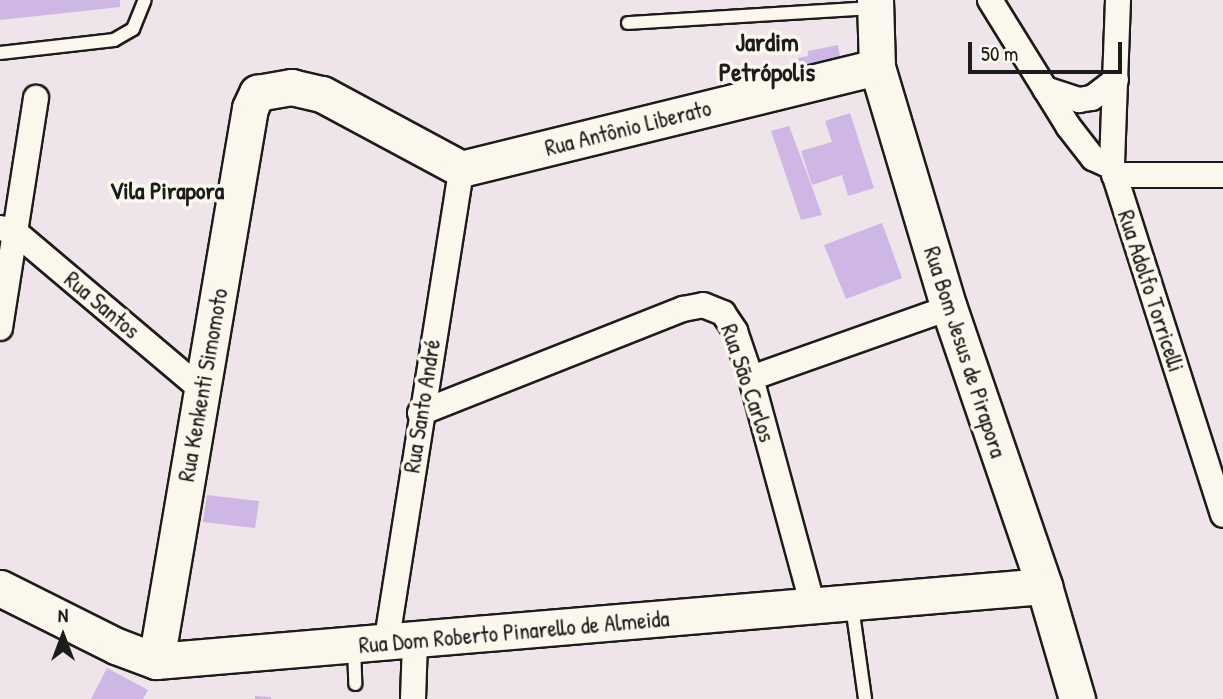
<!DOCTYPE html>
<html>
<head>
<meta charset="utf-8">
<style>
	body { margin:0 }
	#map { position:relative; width:1223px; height:699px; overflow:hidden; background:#eee4ea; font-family:"Patrick Hand",sans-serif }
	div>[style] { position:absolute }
	.building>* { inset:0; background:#ceb6e5 }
	.roads { filter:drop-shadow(2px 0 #1c1c1c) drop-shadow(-2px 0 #1c1c1c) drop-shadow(0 2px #1c1c1c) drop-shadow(0 -2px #1c1c1c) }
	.lane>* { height:12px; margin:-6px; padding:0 6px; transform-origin:6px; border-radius:6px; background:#fbf7ec }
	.street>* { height:24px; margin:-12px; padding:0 12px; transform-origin:12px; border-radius:12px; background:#fbf7ec }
	.secondary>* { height:35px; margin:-17.5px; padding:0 17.5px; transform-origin:17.5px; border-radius:17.5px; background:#fbf7ec }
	span { translate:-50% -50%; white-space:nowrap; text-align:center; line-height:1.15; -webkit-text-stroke:7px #fbf7ec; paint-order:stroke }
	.street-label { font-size:23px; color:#1c1c1c }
	.neighbourhood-label { font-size:24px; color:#1c1c1c; font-weight:700 }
	.quarter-label { font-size:26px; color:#1c1c1c; font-weight:700 }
	.north { position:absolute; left:28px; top:601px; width:70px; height:70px; -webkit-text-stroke:5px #fbf7ec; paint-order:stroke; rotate:0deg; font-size:19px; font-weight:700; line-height:28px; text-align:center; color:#1c1c1c }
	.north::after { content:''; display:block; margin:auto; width:24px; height:32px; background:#1c1c1c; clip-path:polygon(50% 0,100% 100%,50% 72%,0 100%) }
	.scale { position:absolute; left:968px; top:42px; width:154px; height:32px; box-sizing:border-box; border:4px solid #1c1c1c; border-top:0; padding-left:9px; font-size:21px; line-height:24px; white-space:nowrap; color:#1c1c1c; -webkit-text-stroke:5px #fbf7ec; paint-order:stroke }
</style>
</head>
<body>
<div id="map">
	<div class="building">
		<div style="clip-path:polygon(0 0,120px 0,120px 7px,0 20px)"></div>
		<div style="clip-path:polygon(838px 45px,842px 69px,804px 81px,798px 58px,808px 56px,808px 51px)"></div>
		<div style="clip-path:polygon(850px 113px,874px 188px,848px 196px,842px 175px,812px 185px,801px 151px,832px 142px,825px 121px)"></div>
		<div style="clip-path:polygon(789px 126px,811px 184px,822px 215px,801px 220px,771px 131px)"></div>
		<div style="clip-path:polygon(882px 223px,902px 278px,846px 299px,824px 245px)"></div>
		<div style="clip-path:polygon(207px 495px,259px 501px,255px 528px,203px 522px)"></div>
		<div style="clip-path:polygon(107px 668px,148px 690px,143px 699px,91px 699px)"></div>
		<div style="clip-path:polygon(255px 696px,271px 697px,271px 699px,255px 699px)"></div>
	</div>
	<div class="roads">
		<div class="lane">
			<div style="left:628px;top:23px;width:247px;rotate:-3.5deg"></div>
			<div style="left:0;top:53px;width:115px;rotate:-6.5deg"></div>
			<div style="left:114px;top:40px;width:22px;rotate:-30deg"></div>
			<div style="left:133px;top:29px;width:31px;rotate:-68deg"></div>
			<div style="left:852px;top:606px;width:94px;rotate:82deg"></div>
			<div style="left:354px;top:646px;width:38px;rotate:88deg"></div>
		</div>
		<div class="street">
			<div style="left:990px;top:0;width:148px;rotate:58.2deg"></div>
			<div style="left:1068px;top:126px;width:41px;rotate:52deg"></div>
			<div style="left:1093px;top:158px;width:21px;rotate:25deg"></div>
			<div style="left:1118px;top:0;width:167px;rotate:92.1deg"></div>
			<div style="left:1112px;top:167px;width:365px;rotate:72.3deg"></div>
			<div style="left:1045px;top:89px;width:36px;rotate:18deg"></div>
			<div style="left:1079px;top:100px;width:13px;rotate:-9deg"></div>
			<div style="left:1092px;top:98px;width:30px;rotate:-37deg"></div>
			<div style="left:1114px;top:175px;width:109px"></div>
			<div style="left:0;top:228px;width:14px;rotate:12deg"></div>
			<div style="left:14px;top:231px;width:245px;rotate:40.2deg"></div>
			<div style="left:0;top:328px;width:233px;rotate:-81.1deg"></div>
			<div style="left:751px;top:378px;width:210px;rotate:-19.5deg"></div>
			<div style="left:420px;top:413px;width:283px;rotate:-21.6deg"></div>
			<div style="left:683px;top:309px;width:20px;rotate:-11deg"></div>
			<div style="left:703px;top:305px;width:22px;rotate:22deg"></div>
			<div style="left:723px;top:313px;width:22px;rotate:56deg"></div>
			<div style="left:735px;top:331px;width:50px;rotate:71.2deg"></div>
			<div style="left:751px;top:378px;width:236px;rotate:74.8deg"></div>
			<div style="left:386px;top:645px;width:482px;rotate:-81deg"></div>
			<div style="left:413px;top:699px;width:57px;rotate:-88deg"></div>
		</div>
		<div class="secondary">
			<div style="left:875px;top:0;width:67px;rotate:88.3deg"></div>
			<div style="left:877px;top:67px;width:252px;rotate:73.4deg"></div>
			<div style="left:949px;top:308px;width:294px;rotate:71.1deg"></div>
			<div style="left:1044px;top:586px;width:118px;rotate:73.7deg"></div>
			<div style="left:0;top:588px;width:130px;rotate:26.6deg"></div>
			<div style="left:116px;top:646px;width:43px;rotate:20.6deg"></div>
			<div style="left:156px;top:661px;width:891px;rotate:-4.83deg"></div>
			<div style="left:156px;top:661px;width:561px;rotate:-80.35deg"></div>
			<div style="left:250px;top:108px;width:17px;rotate:-65deg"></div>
			<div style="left:257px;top:93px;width:35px;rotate:-10deg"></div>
			<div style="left:291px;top:87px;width:32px;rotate:13deg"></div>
			<div style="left:322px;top:94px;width:158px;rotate:28.3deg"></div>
			<div style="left:461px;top:169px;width:428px;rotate:-13.8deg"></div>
		</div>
	</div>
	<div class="street-label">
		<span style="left:628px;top:128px;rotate:-14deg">Rua Antônio Liberato</span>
		<span style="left:1151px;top:291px;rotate:72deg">Rua Adolfo Torricelli</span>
		<span style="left:102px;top:305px;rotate:40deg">Rua Santos</span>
		<span style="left:965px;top:352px;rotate:72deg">Rua Bom Jesus de Pirapora</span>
		<span style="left:748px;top:383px;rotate:71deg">Rua São Carlos</span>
		<span style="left:203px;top:385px;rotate:-80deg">Rua Kenkenti Simomoto</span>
		<span style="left:422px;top:406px;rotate:-81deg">Rua Santo André</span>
		<span style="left:514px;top:632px;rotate:-5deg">Rua Dom Roberto Pinarello de Almeida</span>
	</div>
	<div class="neighbourhood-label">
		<span style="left:167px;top:191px">Vila Pirapora</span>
	</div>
	<div class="quarter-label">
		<span style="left:767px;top:57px">Jardim<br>Petrópolis</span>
	</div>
	<div class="north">N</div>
	<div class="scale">50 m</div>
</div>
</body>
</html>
